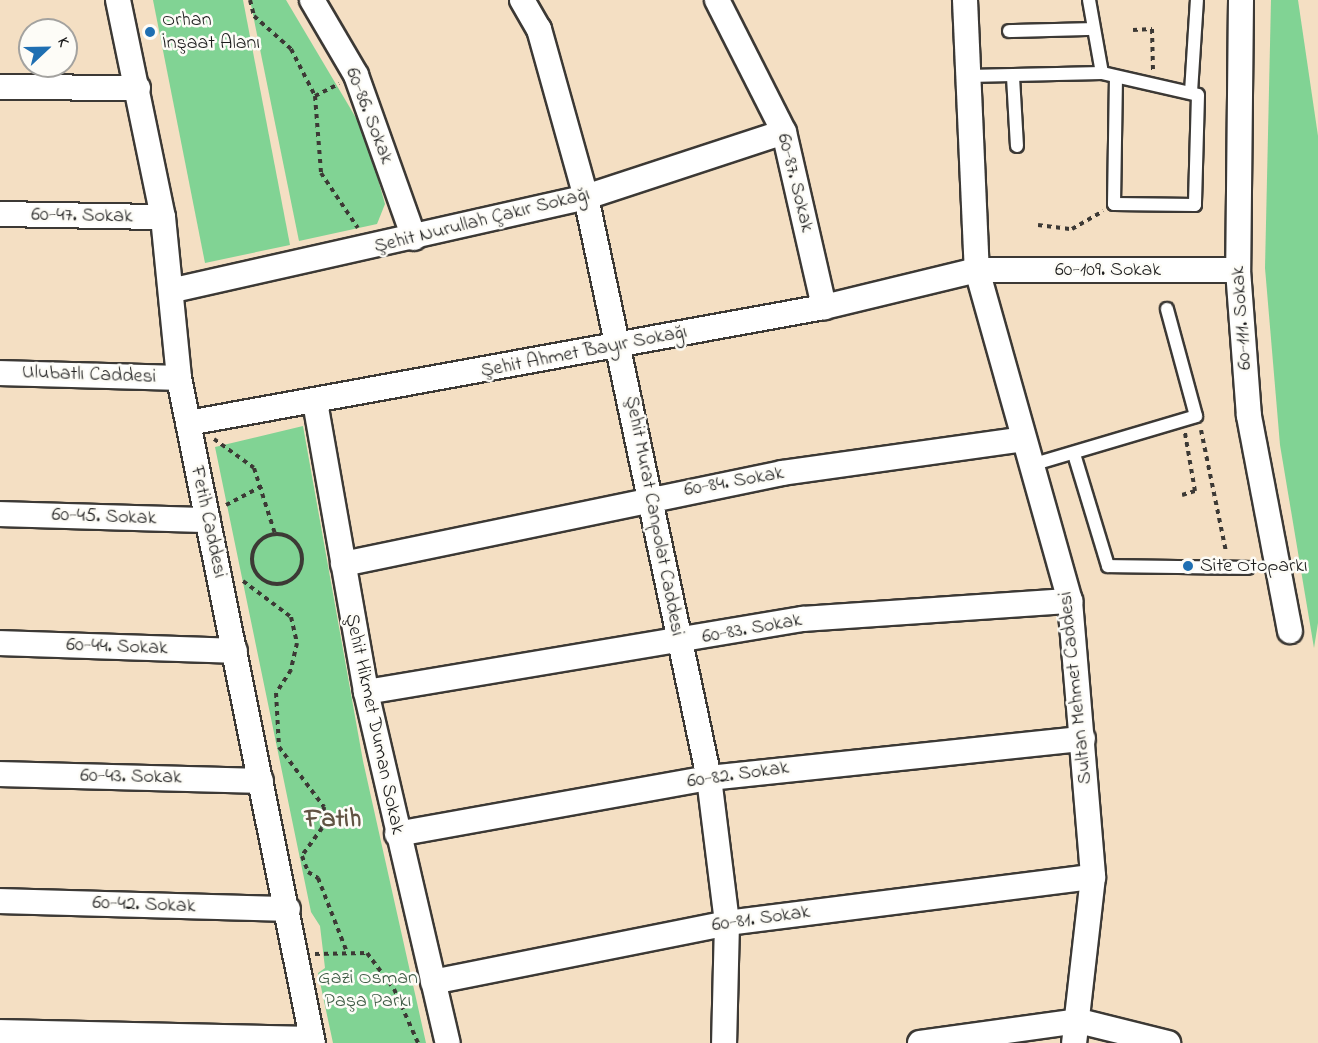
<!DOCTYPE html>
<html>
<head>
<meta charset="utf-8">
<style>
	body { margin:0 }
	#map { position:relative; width:1318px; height:1043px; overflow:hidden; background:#f4dfc3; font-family:"Indie Flower",sans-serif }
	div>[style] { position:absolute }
	.green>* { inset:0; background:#81d394 }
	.path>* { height:4px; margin-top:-2px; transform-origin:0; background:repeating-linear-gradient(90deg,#3c3935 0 4.5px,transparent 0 9px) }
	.path>.ring { margin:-2px; padding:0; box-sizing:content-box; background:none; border:4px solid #3c3935; border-radius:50% }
	.roads { filter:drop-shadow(2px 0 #3c3935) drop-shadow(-2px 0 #3c3935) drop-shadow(0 2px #3c3935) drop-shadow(0 -2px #3c3935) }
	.service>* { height:12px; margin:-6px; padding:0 6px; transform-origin:6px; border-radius:6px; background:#fff }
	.minor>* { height:24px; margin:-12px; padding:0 12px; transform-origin:12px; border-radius:12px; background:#fff }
	.dots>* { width:16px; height:16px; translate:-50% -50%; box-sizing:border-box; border:3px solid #fdfcf7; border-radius:50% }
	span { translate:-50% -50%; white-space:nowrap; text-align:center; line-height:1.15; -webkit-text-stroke:5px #fdfcf7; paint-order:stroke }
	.poi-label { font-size:20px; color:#1c1c1c }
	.left { translate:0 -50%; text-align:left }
	.street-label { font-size:20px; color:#1c1c1c }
	.park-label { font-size:20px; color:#3f5c46 }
	.district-label { font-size:26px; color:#615342; font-weight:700 }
	.north { position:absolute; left:18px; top:18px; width:60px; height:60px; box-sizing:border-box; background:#fdfcf7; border:2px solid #a3a29f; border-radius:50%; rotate:68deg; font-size:16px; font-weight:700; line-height:24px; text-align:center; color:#1c1c1c }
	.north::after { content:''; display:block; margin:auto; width:21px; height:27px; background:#1f6fb2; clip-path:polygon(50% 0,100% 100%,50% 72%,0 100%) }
</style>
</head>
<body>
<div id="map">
	<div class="green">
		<div style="clip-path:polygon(153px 0,243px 0,290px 245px,205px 263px)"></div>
		<div style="clip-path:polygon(250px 0,286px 0,365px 133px,385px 204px,377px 224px,299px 241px)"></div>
		<div style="clip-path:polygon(1271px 0,1298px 0,1318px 136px,1318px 623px,1314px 648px,1280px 445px,1265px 268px)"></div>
		<div style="clip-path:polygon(303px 426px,363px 761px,426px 1043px,333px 1043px,318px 973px,325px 968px,320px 926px,311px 912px,215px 447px)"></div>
	</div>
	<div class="path">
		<div style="left:250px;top:0;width:16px;rotate:76deg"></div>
		<div style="left:254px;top:16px;width:50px;rotate:41.7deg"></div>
		<div style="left:291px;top:49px;width:53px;rotate:62.9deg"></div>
		<div style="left:315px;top:96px;width:77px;rotate:85.5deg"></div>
		<div style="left:321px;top:173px;width:66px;rotate:56.1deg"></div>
		<div style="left:1133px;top:30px;width:19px;rotate:-3deg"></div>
		<div style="left:1152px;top:29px;width:41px;rotate:88.6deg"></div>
		<div style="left:315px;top:96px;width:27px;rotate:-27deg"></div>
		<div style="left:1038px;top:225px;width:34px;rotate:7deg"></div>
		<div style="left:1072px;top:229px;width:36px;rotate:-30deg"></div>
		<div style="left:1201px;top:430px;width:125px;rotate:78.4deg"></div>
		<div style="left:214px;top:439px;width:49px;rotate:35.9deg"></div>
		<div style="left:254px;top:468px;width:69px;rotate:72.3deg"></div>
		<div style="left:1182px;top:495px;width:14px;rotate:-17deg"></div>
		<div style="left:1195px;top:491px;width:59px;rotate:-99.8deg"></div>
		<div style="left:226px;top:505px;width:41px;rotate:-27.8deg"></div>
		<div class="ring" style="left:252px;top:534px;width:46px;height:46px"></div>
		<div style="left:243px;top:581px;width:60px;rotate:36.9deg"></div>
		<div style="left:291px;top:617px;width:27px;rotate:77deg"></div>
		<div style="left:297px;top:643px;width:28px;rotate:103deg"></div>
		<div style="left:291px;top:670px;width:27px;rotate:123deg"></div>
		<div style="left:276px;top:693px;width:54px;rotate:86.8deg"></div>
		<div style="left:279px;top:747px;width:75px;rotate:53.1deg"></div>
		<div style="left:324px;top:807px;width:21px;rotate:95deg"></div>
		<div style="left:322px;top:828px;width:34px;rotate:126deg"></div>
		<div style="left:302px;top:856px;width:17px;rotate:69deg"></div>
		<div style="left:308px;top:872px;width:12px;rotate:31deg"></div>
		<div style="left:318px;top:878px;width:77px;rotate:68.7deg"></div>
		<div style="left:315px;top:954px;width:52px;rotate:-1.1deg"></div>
		<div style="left:367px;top:953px;width:45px;rotate:53.1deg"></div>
		<div style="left:394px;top:989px;width:59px;rotate:66deg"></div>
	</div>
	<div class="roads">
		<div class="service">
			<div style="left:1009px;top:31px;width:81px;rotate:-1.4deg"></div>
			<div style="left:1102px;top:73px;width:98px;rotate:12.9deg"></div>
			<div style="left:1198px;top:95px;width:110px;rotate:91.6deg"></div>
			<div style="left:1195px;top:205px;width:81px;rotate:-179.3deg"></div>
			<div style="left:1114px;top:204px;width:127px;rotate:-89.1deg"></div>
			<div style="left:968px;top:76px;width:134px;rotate:-1.3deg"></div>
			<div style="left:1102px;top:73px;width:74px;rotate:-100.1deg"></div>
			<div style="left:1013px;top:77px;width:69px;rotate:86.7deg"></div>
			<div style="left:1191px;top:92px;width:92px;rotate:-86.3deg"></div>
			<div style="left:1074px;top:454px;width:117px;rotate:73.1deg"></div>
			<div style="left:1108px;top:566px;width:140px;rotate:0.8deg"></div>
			<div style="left:1031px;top:465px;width:172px;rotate:-16.5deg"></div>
			<div style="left:1196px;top:416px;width:111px;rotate:-105.2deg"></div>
		</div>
		<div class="minor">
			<div style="left:118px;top:0;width:222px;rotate:78.3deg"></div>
			<div style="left:163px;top:217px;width:162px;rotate:84.3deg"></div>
			<div style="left:179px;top:378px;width:678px;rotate:78.61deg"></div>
			<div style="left:312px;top:0;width:87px;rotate:59.6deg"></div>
			<div style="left:356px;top:75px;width:173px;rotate:70.4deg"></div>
			<div style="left:522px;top:0;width:34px;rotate:60deg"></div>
			<div style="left:539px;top:29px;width:174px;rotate:74.4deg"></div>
			<div style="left:586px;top:197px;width:594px;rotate:78.05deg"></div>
			<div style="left:709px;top:778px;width:146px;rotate:82.9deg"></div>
			<div style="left:727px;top:923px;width:120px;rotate:91.4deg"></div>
			<div style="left:717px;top:0;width:148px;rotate:63.1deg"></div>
			<div style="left:784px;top:132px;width:180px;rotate:77.1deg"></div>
			<div style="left:965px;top:0;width:270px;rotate:87.5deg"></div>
			<div style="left:977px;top:270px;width:344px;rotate:74.3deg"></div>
			<div style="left:1070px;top:601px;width:277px;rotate:85.2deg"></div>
			<div style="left:1093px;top:877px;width:167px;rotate:96.5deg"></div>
			<div style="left:1241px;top:0;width:270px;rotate:90.6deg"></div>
			<div style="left:1238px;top:270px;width:146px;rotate:85.7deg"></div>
			<div style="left:1249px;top:416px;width:219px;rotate:79.2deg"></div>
			<div style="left:0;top:87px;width:138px;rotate:0.4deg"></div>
			<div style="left:0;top:214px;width:163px;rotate:1.1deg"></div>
			<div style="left:174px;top:290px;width:422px;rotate:-12.7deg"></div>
			<div style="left:586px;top:197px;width:208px;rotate:-18.2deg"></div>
			<div style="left:0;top:373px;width:179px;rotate:1.6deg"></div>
			<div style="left:315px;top:402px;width:294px;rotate:80deg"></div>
			<div style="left:366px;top:692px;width:360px;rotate:76.9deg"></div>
			<div style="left:188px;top:423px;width:646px;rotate:-10.34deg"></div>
			<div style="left:824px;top:307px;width:157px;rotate:-13.6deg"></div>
			<div style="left:977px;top:270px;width:261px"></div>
			<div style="left:0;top:514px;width:208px;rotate:1.7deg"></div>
			<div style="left:343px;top:564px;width:448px;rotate:-11.7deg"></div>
			<div style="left:782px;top:473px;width:243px;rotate:-8deg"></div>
			<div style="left:0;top:643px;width:235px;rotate:1.9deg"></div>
			<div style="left:366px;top:692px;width:443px;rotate:-9.5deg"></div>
			<div style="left:803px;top:619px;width:268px;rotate:-3.9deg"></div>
			<div style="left:0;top:774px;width:261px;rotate:1.5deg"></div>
			<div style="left:397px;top:834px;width:317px;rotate:-10.2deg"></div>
			<div style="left:709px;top:778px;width:376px;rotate:-6deg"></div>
			<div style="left:0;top:901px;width:288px;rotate:1.6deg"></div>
			<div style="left:433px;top:982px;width:300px;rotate:-11.3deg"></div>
			<div style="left:727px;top:923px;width:369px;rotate:-7.2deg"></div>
			<div style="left:0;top:1032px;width:312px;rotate:1.3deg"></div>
			<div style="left:920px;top:1043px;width:161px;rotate:-7.9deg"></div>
			<div style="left:1079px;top:1021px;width:92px;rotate:13.9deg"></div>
		</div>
	</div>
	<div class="dots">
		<div style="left:150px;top:32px;background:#1f6fb2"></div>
		<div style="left:1188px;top:566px;background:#1f6fb2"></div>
	</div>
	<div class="poi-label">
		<span class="left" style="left:162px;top:32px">Orhan<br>İnşaat Alanı</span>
		<span class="left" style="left:1200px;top:566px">Site Otoparkı</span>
	</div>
	<div class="street-label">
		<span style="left:369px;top:116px;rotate:69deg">60-86. Sokak</span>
		<span style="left:795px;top:183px;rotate:76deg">60-87. Sokak</span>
		<span style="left:82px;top:216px;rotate:1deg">60-47. Sokak</span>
		<span style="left:482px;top:221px;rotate:-14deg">Şehit Nurullah Çakır Sokağı</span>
		<span style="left:1108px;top:270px">60-109. Sokak</span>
		<span style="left:1242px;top:318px;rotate:-94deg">60-111. Sokak</span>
		<span style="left:584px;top:352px;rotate:-11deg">Şehit Ahmet Bayır Sokağı</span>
		<span style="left:89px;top:375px;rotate:2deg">Ulubatlı Caddesi</span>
		<span style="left:734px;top:482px;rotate:-10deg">60-84. Sokak</span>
		<span style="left:654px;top:516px;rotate:79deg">Şehit Murat Canpolat Caddesi</span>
		<span style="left:104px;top:517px;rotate:2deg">60-45. Sokak</span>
		<span style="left:208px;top:522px;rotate:78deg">Fetih Caddesi</span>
		<span style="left:752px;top:629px;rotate:-10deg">60-83. Sokak</span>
		<span style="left:117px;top:647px;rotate:2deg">60-44. Sokak</span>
		<span style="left:1076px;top:688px;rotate:-96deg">Sultan Mehmet Caddesi</span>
		<span style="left:374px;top:724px;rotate:78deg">Şehit Hikmet Duman Sokak</span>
		<span style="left:738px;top:775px;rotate:-8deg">60-82. Sokak</span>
		<span style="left:131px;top:777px;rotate:1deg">60-43. Sokak</span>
		<span style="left:144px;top:905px;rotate:2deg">60-42. Sokak</span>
		<span style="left:761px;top:919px;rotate:-8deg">60-81. Sokak</span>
	</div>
	<div class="park-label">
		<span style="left:368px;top:990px">Gazi Osman<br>Paşa Parkı</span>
	</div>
	<div class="district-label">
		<span style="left:333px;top:821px">Fatih</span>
	</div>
	<div class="north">K</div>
</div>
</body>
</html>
